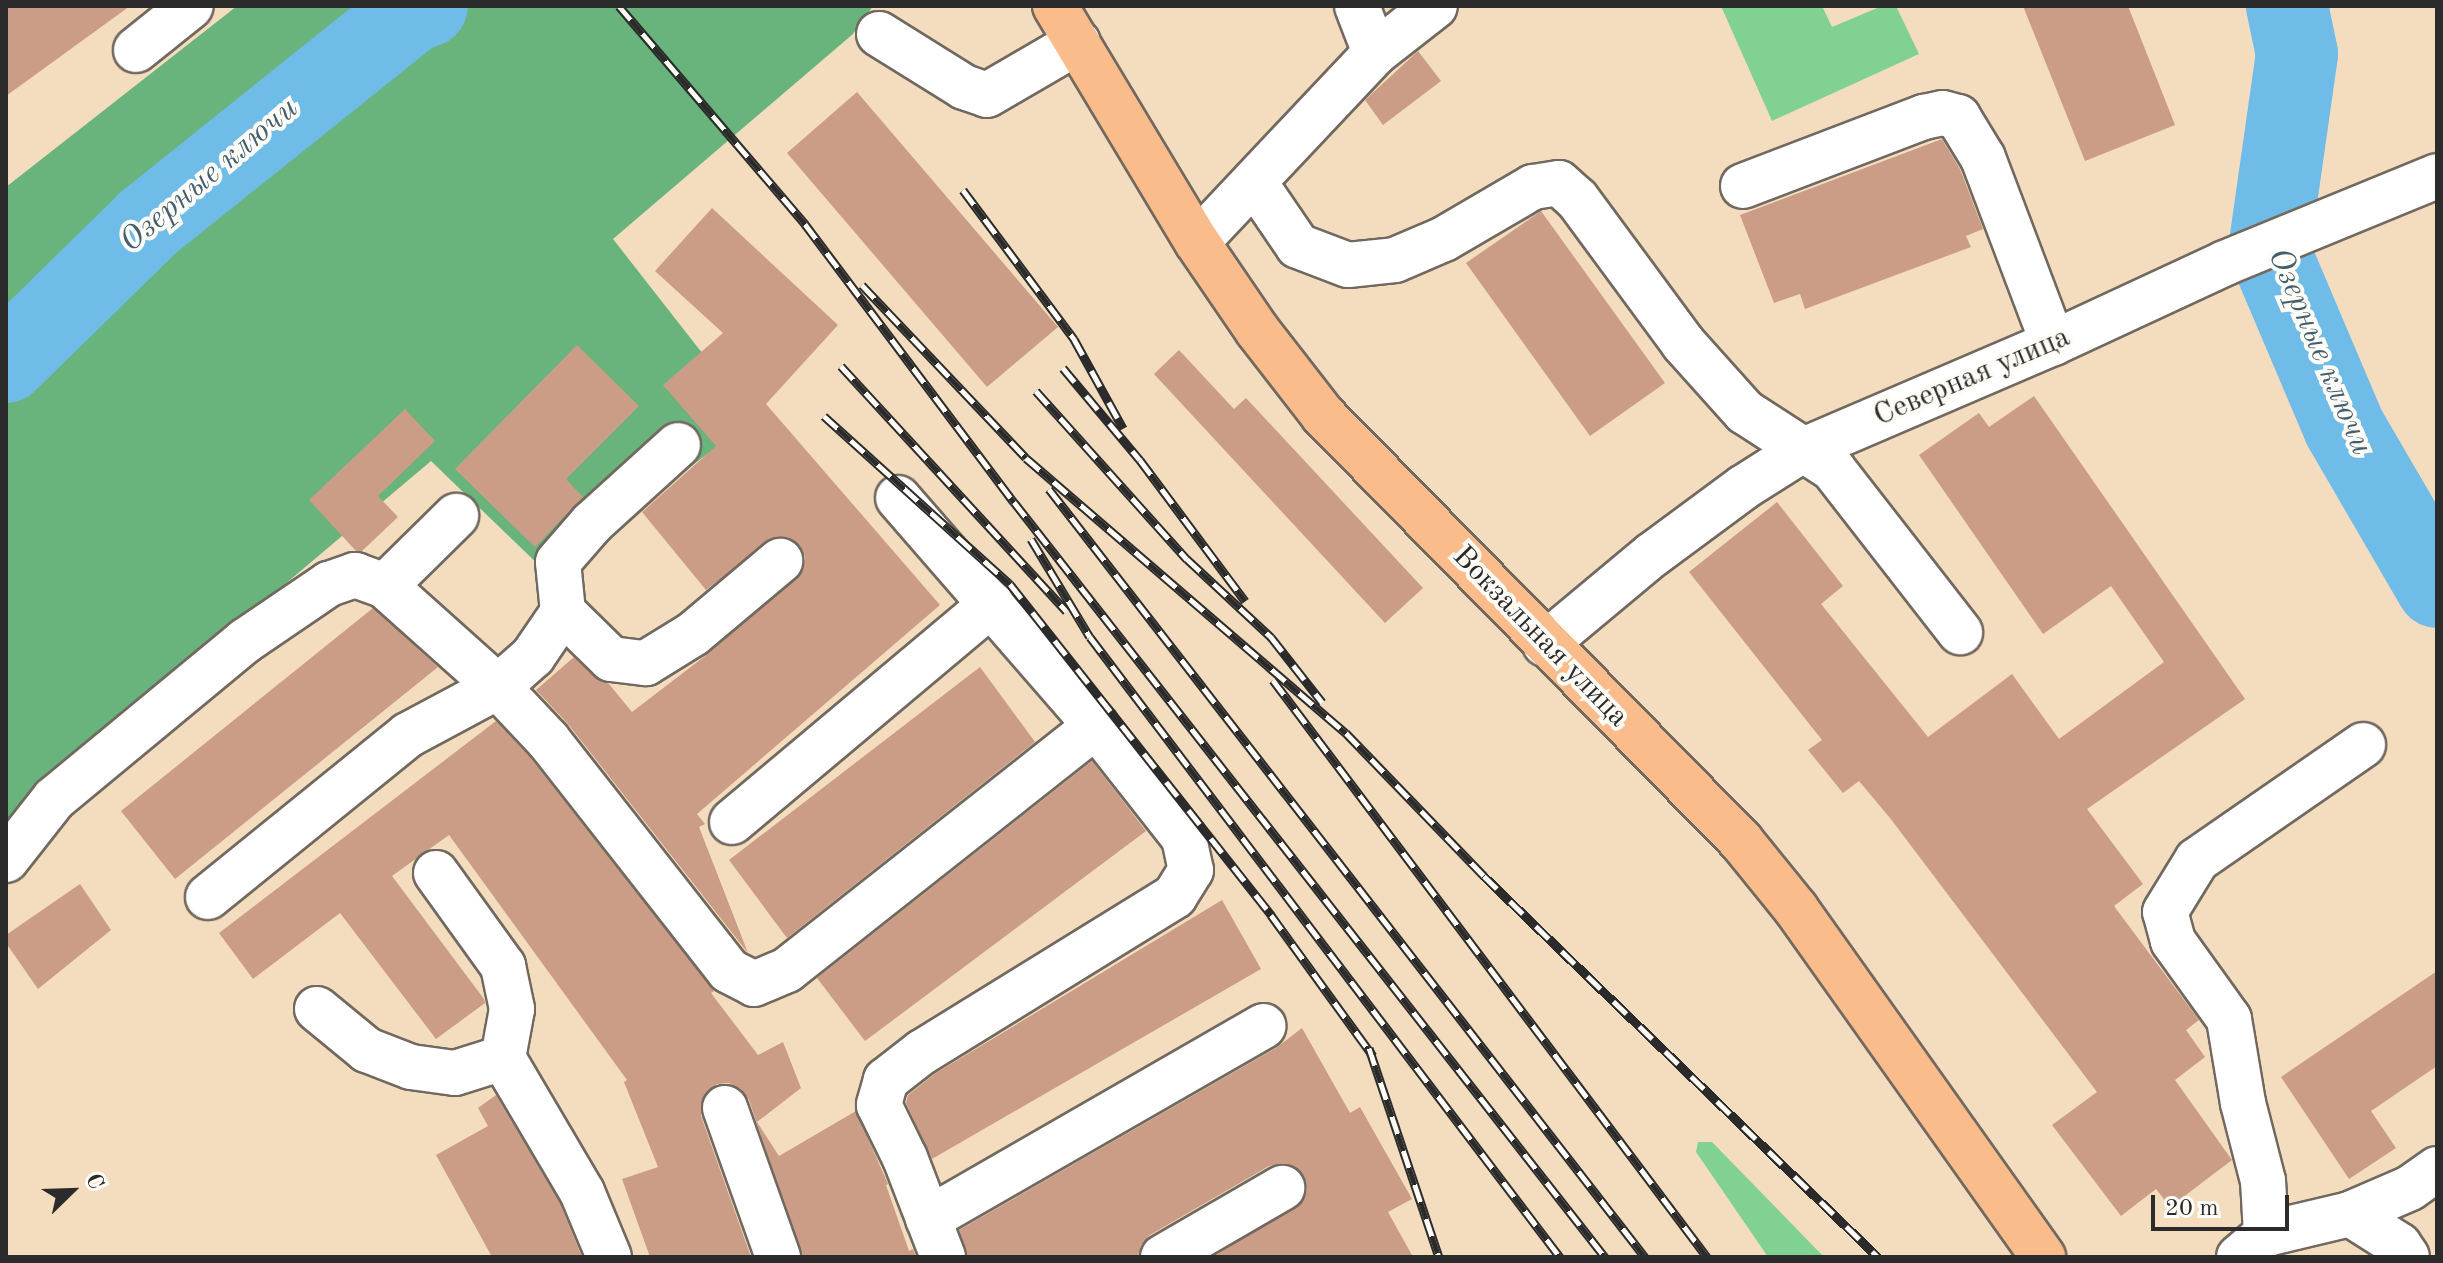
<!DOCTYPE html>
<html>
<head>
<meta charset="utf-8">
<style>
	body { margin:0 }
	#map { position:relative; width:2443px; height:1263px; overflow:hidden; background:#f4ddbf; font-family:"Old Standard TT",serif }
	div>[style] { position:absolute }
	.green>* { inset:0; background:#81d292 }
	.forest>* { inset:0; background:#68b47c }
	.river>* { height:82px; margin:-41px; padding:0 41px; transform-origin:41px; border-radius:41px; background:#70bce9 }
	.building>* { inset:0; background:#cb9c86 }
	.roads { filter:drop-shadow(2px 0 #71695f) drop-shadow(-2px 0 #71695f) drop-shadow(0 2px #71695f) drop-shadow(0 -2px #71695f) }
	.minor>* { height:44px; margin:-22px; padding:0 22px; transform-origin:22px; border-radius:22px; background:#fff }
	.major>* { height:44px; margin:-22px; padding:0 22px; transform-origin:22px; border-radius:22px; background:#f9bc8a }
	.rail>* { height:9px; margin-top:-4.5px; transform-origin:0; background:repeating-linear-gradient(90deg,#fdfcf7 0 18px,#2b2b2b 0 36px); box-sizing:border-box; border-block:2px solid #2b2b2b }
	span { translate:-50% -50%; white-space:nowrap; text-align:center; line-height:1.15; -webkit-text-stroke:8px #fdfcf7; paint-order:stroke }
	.street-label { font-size:30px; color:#2b2b2b }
	.water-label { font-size:32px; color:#435e6e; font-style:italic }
	.frame { position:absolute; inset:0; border:8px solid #2b2b2b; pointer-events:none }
	.north { position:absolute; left:32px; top:1151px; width:80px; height:80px; -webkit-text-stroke:6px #fdfcf7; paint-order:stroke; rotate:67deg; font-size:22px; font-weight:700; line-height:32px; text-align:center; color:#2b2b2b }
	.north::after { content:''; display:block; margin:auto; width:28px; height:36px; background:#2b2b2b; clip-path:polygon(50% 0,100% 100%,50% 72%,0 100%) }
	.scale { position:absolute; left:2151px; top:1195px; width:138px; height:36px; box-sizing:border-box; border:4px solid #2b2b2b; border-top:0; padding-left:10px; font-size:24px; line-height:28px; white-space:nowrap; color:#2b2b2b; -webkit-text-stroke:6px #fdfcf7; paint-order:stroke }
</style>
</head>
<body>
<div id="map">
	<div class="green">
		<div style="clip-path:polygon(1721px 6px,1822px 6px,1832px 27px,1882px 6px,1896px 6px,1919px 54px,1772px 121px)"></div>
		<div style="clip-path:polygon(1698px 1142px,1712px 1142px,1824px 1257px,1768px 1257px,1696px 1152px)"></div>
	</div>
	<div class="forest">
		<div style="clip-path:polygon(237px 6px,873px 6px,853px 34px,613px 239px,699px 349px,759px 415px,548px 574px,431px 461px,55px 778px,6px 834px,6px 187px)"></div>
	</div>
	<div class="river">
		<div style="left:2287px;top:6px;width:49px;rotate:78.2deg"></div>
		<div style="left:2297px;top:54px;width:198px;rotate:98.1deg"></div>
		<div style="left:2269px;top:250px;width:192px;rotate:67deg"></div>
		<div style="left:2344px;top:427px;width:185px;rotate:59.8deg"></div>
		<div style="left:6px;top:362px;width:200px;rotate:-44.4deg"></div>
		<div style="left:149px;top:222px;width:336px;rotate:-38.7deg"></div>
		<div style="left:411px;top:12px;width:17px;rotate:-21deg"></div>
	</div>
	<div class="building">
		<div style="clip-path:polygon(6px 6px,130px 6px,6px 96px)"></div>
		<div style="clip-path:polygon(2023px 6px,2128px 6px,2175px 125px,2085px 161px)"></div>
		<div style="clip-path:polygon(1418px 51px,1441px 81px,1383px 125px,1365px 100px)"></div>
		<div style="clip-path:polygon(857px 92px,1058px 327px,987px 387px,787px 153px)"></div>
		<div style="clip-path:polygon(1942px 139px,1960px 169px,1983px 229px,1966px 236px,1971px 247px,1805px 309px,1800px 294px,1774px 303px,1740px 215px)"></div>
		<div style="clip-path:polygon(712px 208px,838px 325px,766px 404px,940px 605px,697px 814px,705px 824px,699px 827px,748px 953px,568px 724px,536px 690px,574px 657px,594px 677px,609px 684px,632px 712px,709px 653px,803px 570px,805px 557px,799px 544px,788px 537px,775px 537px,706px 590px,642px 512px,716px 446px,663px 385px,723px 333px,655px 271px)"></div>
		<div style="clip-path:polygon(1541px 211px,1665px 383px,1590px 436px,1466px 263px)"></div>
		<div style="clip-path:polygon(577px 345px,639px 406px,566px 479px,583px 497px,535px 547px,455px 469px)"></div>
		<div style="clip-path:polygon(1179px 350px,1234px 409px,1246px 398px,1423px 588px,1385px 623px,1154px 374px)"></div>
		<div style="clip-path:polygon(2034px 396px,2245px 699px,2087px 809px,2143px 884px,2114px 906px,2199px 1020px,2186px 1030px,2205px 1057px,2175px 1080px,2232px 1160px,2170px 1207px,2156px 1189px,2121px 1216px,2052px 1125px,2097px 1092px,1890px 818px,1859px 781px,1843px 793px,1808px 750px,1822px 740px,1689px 572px,1777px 502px,1843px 586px,1821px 604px,1928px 737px,2012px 674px,2059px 739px,2164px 662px,2111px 586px,2043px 634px,1919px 455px,1979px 413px,1989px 427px)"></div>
		<div style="clip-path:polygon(405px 409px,435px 441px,378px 496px,398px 517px,362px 551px,356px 551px,309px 500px)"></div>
		<div style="clip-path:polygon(373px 608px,438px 667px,175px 879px,121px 811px)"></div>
		<div style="clip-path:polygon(980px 667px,1035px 742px,787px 938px,729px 860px)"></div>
		<div style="clip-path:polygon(496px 721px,529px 756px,714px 991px,711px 993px,758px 1055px,783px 1042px,801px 1088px,757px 1122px,779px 1156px,856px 1111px,888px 1184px,886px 1185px,909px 1251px,913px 1249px,916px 1257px,802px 1257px,749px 1100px,741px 1089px,729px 1083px,717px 1084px,707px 1091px,701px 1103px,701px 1116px,751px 1257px,650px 1257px,622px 1179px,658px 1167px,624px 1082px,627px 1080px,449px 835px,392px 876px,484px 999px,485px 1003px,436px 1039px,340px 913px,253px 979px,219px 933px)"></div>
		<div style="clip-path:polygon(1092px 761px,1146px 831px,865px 1041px,817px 978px)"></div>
		<div style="clip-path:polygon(80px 884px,111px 930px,38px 989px,6px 943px,6px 935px)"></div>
		<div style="clip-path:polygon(1222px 900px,1261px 969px,932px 1159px,906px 1103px,908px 1095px,936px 1073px)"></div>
		<div style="clip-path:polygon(2437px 971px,2437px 1066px,2371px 1111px,2396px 1148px,2349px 1179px,2281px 1077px)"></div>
		<div style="clip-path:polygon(1302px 1028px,1350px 1113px,1360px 1107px,1412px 1199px,1388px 1212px,1413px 1257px,1213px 1257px,1303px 1201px,1307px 1189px,1304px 1176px,1295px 1167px,1283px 1163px,1269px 1166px,1150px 1235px,1141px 1245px,1138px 1257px,967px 1257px,959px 1230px,1276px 1048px)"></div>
		<div style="clip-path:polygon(496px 1095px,560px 1203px,582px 1257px,492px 1257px,436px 1155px,488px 1126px,478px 1108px)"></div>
	</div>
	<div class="roads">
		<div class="minor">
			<div style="left:1357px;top:6px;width:50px;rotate:69deg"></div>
			<div style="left:879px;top:34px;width:100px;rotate:31.9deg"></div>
			<div style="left:964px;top:87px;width:24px;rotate:19deg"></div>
			<div style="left:987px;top:95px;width:105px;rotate:-30.2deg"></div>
			<div style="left:136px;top:50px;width:70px;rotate:-38.7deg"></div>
			<div style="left:1255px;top:183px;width:76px;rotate:55.7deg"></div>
			<div style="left:1298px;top:246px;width:53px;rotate:20.8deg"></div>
			<div style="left:1348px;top:265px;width:47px;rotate:-6.1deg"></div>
			<div style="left:1395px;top:260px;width:53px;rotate:-23.2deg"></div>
			<div style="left:1444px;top:239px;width:103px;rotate:-30.3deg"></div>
			<div style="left:1533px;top:187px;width:26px;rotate:-9deg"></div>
			<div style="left:1559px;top:183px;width:24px;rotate:42deg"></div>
			<div style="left:1577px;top:199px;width:179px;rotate:53.6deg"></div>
			<div style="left:1683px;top:343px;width:93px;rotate:48.1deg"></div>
			<div style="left:1745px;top:412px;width:105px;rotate:32.9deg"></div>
			<div style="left:1833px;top:469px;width:207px;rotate:52.1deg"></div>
			<div style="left:1743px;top:186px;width:194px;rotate:-20.9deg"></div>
			<div style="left:1924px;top:117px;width:19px;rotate:-12deg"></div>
			<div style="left:1943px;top:113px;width:16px;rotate:15deg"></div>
			<div style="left:1958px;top:117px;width:48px;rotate:58.6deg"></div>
			<div style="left:1983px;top:158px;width:198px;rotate:69.3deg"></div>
			<div style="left:1197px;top:242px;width:260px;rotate:-46.7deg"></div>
			<div style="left:1375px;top:53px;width:76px;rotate:-38.1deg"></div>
			<div style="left:898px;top:498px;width:302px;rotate:49deg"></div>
			<div style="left:1096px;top:726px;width:142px;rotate:51.8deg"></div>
			<div style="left:1184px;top:838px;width:33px;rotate:78deg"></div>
			<div style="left:1191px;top:870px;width:31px;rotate:122deg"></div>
			<div style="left:1175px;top:896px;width:297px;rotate:148.3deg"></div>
			<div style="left:922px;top:1052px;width:46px;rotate:142.1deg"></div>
			<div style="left:886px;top:1080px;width:26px;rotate:106deg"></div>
			<div style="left:879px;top:1105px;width:59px;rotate:63.9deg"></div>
			<div style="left:905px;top:1158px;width:106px;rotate:69deg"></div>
			<div style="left:385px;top:586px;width:100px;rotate:-44.6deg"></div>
			<div style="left:563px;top:612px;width:67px;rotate:44.4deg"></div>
			<div style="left:611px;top:659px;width:35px;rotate:7deg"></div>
			<div style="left:646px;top:663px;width:55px;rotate:-31.7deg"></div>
			<div style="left:693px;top:634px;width:114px;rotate:-40deg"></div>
			<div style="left:1545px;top:644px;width:139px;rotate:-39.8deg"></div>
			<div style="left:1652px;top:555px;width:114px;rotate:-36.5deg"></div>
			<div style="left:1744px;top:487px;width:67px;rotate:-32.3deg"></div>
			<div style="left:1801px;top:451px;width:274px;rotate:-23.2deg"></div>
			<div style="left:2053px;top:343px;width:190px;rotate:-24.9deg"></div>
			<div style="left:2225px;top:263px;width:229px;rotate:-22.3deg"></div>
			<div style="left:732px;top:822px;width:339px;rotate:-40deg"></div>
			<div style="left:6px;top:860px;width:78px;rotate:-51.8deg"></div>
			<div style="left:54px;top:799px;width:248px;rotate:-39.6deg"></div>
			<div style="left:245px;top:641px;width:102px;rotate:-34.2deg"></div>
			<div style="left:329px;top:584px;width:28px;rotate:-19deg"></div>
			<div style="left:355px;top:575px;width:32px;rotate:20deg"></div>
			<div style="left:385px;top:586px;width:152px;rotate:41.8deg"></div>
			<div style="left:498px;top:687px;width:73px;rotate:46.7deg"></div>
			<div style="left:548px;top:740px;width:293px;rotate:51.9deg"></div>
			<div style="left:729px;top:971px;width:28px;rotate:27deg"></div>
			<div style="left:754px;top:984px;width:36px;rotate:-23deg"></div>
			<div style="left:787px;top:970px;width:394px;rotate:-38.3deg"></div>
			<div style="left:436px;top:873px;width:115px;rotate:54.2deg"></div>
			<div style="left:503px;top:966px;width:44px;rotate:78.2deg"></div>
			<div style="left:512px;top:1009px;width:50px;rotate:100.4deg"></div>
			<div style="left:503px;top:1058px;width:156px;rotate:59.5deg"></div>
			<div style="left:582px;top:1192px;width:70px;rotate:67.4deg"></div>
			<div style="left:208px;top:897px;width:257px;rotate:-39deg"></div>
			<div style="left:408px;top:735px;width:102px;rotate:-28.1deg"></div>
			<div style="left:498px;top:687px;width:47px;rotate:-41.5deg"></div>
			<div style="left:533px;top:656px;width:53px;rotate:-55.7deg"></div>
			<div style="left:563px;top:612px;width:50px;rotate:-95.7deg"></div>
			<div style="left:558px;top:562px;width:52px;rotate:-48.9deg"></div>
			<div style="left:592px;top:523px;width:116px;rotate:-42.2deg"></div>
			<div style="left:317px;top:1009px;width:65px;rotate:39.4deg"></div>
			<div style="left:367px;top:1050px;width:47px;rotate:21.1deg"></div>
			<div style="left:411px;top:1067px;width:44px;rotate:7.8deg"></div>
			<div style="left:455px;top:1073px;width:50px;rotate:-17.4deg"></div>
			<div style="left:725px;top:1108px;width:158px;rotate:70.4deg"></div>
			<div style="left:2350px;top:1214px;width:65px;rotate:-23.4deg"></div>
			<div style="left:2410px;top:1188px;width:33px;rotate:-35deg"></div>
			<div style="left:928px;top:1219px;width:387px;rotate:-29.9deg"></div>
			<div style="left:2266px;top:1234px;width:86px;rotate:-13.4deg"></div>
			<div style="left:2350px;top:1214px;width:58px;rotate:32.3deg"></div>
			<div style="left:2399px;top:1245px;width:14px;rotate:56deg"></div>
			<div style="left:1163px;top:1257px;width:138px;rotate:-30.1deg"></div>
			<div style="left:2239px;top:1257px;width:35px;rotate:-40deg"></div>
			<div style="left:2266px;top:1234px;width:53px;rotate:-93.2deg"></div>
			<div style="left:2263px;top:1181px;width:81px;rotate:-104.4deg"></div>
			<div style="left:2243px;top:1103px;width:85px;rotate:-99.5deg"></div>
			<div style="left:2229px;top:1019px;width:96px;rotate:-125.7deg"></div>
			<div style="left:2173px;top:941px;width:30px;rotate:-105deg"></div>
			<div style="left:2165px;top:912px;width:61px;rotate:-58.4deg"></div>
			<div style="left:2197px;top:860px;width:202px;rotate:-34.7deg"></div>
		</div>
		<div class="major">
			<div style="left:1055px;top:6px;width:275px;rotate:59deg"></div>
			<div style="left:1197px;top:242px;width:107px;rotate:55.7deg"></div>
			<div style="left:1257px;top:330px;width:108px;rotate:52.2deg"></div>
			<div style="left:1323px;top:415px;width:597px;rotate:45.54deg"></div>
			<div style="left:1741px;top:841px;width:87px;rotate:51deg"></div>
			<div style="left:1796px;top:909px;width:427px;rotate:54.6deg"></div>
		</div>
	</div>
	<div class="rail">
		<div style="left:619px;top:6px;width:287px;rotate:49.5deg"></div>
		<div style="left:805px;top:224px;width:348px;rotate:53.1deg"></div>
		<div style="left:1014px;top:502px;width:959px;rotate:51.95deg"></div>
		<div style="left:963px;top:190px;width:186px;rotate:53.3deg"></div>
		<div style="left:1074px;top:339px;width:102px;rotate:61.2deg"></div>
		<div style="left:862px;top:285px;width:238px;rotate:46.5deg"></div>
		<div style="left:1026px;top:458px;width:422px;rotate:40.7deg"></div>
		<div style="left:1346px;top:733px;width:199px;rotate:46deg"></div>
		<div style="left:1484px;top:876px;width:548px;rotate:44.04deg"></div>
		<div style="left:841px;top:366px;width:333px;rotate:47.4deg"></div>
		<div style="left:1063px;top:368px;width:120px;rotate:50.1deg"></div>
		<div style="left:1140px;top:460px;width:176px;rotate:53.3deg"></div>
		<div style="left:1036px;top:391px;width:226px;rotate:48.1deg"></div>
		<div style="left:1187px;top:559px;width:115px;rotate:42.9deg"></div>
		<div style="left:1271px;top:637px;width:83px;rotate:51.9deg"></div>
		<div style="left:824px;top:416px;width:251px;rotate:42.1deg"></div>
		<div style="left:1010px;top:584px;width:422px;rotate:51.7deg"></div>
		<div style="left:1271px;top:915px;width:174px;rotate:54.1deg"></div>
		<div style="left:1049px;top:489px;width:972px;rotate:52.19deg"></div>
		<div style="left:1031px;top:539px;width:114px;rotate:59deg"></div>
		<div style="left:1090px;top:637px;width:778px;rotate:52.84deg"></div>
		<div style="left:1273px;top:680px;width:722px;rotate:53.05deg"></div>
		<div style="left:1369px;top:1048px;width:220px;rotate:71.5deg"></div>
	</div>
	<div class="street-label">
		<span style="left:1972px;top:377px;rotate:-23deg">Северная улица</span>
		<span style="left:1540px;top:637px;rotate:46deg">Вокзальная улица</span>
	</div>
	<div class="water-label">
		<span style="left:210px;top:176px;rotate:-40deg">Озерные ключи</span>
		<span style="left:2319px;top:352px;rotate:67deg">Озерные ключи</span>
	</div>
	<div class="frame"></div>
	<div class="north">С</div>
	<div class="scale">20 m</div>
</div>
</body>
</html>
